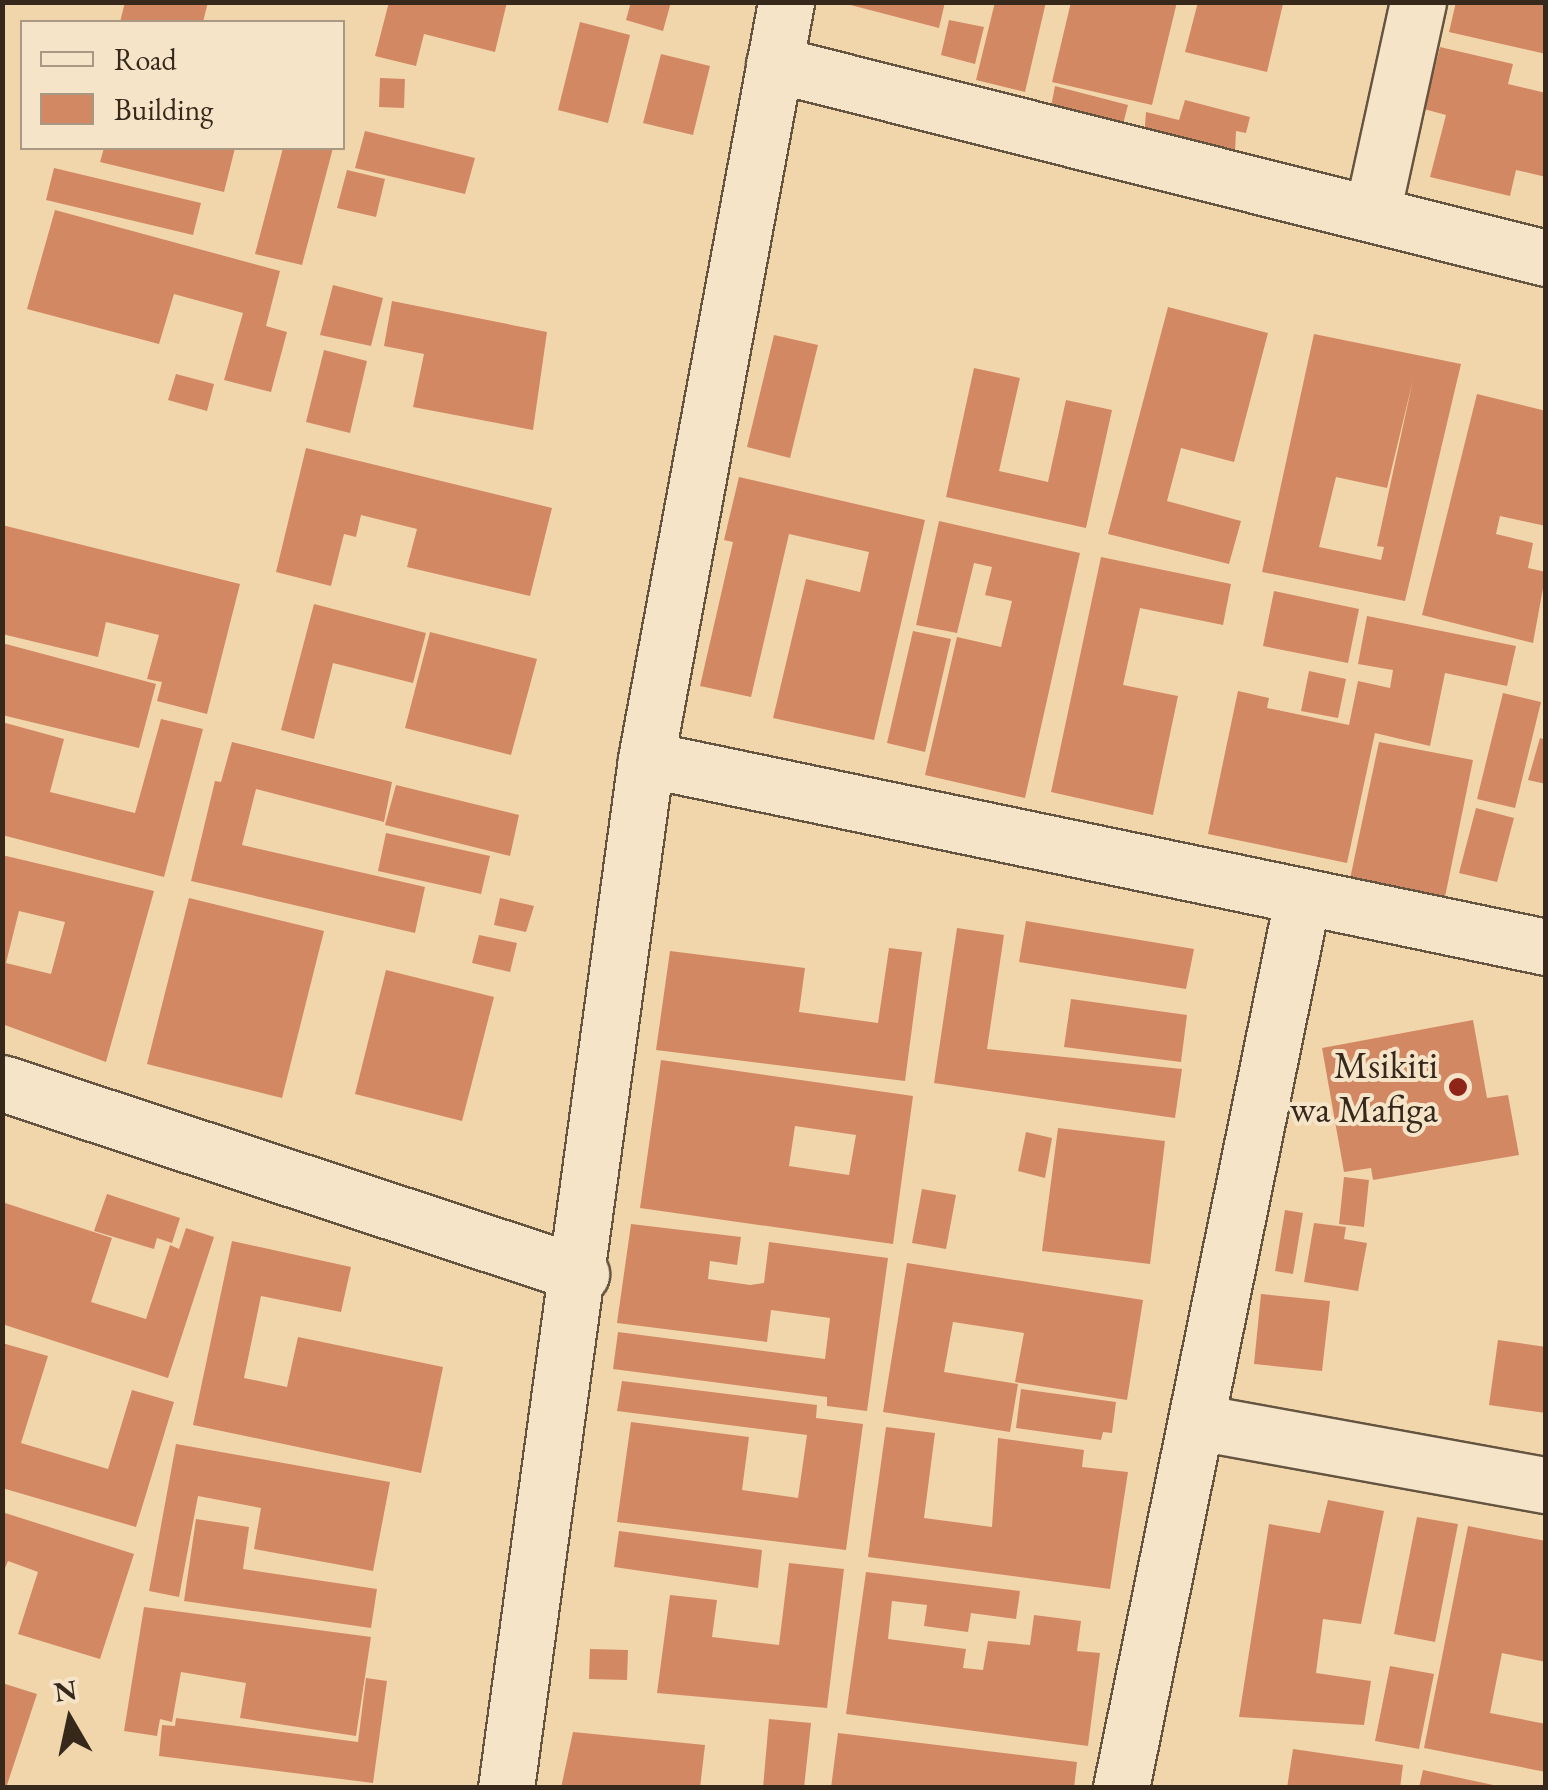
<!DOCTYPE html>
<html>
<head>
<meta charset="utf-8">
<style>
	body { margin:0 }
	#map { position:relative; width:1548px; height:1790px; overflow:hidden; background:#f1d6ac; font-family:"EB Garamond",serif }
	div>[style] { position:absolute }
	.building>* { inset:0; background:#d38864 }
	.roads { filter:drop-shadow(2px 0 #655440) drop-shadow(-2px 0 #655440) drop-shadow(0 2px #655440) drop-shadow(0 -2px #655440) }
	.street>* { height:55px; margin:-27.5px; padding:0 27.5px; transform-origin:27.5px; border-radius:27.5px; background:#f6e4c9 }
	.dots>* { width:28px; height:28px; translate:-50% -50%; box-sizing:border-box; border:5px solid #f6e4c9; border-radius:50% }
	span { translate:-50% -50%; white-space:nowrap; text-align:center; line-height:1.15; -webkit-text-stroke:8px #f6e4c9; paint-order:stroke }
	.poi-label { font-size:38px; color:#36291c }
	.right { translate:-100% -50%; text-align:right }
	.frame { position:absolute; inset:0; border:5px solid #36291c; pointer-events:none }
	.legend { position:absolute; left:20px; top:20px; width:325px; height:130px; box-sizing:border-box; background:#f6e4c9; border:2px solid #a99984; margin:0; padding:12px 18px; list-style:none; font-size:30px; color:#36291c }
	.legend li { display:flex; align-items:center; gap:20px; height:50px }
	.legend b { width:50px; border:2px solid #a99984 }
	.north { position:absolute; left:20px; top:1670px; width:100px; height:100px; -webkit-text-stroke:8px #f6e4c9; paint-order:stroke; rotate:351deg; font-size:28px; font-weight:700; line-height:40px; text-align:center; color:#36291c }
	.north::after { content:''; display:block; margin:auto; width:35px; height:45px; background:#36291c; clip-path:polygon(50% 0,100% 100%,50% 72%,0 100%) }
</style>
</head>
<body>
<div id="map">
	<div class="building">
		<div style="clip-path:polygon(125px 2px,208px 2px,203px 22px,120px 22px)"></div>
		<div style="clip-path:polygon(389px 2px,507px 2px,495px 52px,424px 34px,416px 66px,375px 56px)"></div>
		<div style="clip-path:polygon(631px 2px,671px 2px,663px 31px,626px 20px)"></div>
		<div style="clip-path:polygon(839px 2px,945px 2px,939px 28px)"></div>
		<div style="clip-path:polygon(995px 2px,1046px 2px,1025px 92px,976px 80px)"></div>
		<div style="clip-path:polygon(1071px 2px,1177px 2px,1152px 105px,1052px 82px)"></div>
		<div style="clip-path:polygon(1198px 2px,1283px 4px,1267px 72px,1185px 52px)"></div>
		<div style="clip-path:polygon(1456px 2px,1546px 2px,1546px 54px,1449px 32px)"></div>
		<div style="clip-path:polygon(949px 20px,984px 27px,975px 64px,941px 55px)"></div>
		<div style="clip-path:polygon(580px 22px,630px 35px,608px 123px,558px 110px)"></div>
		<div style="clip-path:polygon(1440px 47px,1513px 64px,1508px 84px,1546px 93px,1546px 177px,1516px 170px,1510px 196px,1430px 177px,1446px 115px,1424px 109px)"></div>
		<div style="clip-path:polygon(661px 54px,710px 66px,693px 135px,643px 123px)"></div>
		<div style="clip-path:polygon(380px 78px,405px 79px,404px 108px,379px 107px)"></div>
		<div style="clip-path:polygon(1055px 86px,1128px 105px,1117px 147px,1047px 128px)"></div>
		<div style="clip-path:polygon(1185px 100px,1250px 117px,1246px 133px,1236px 131px,1234px 176px,1143px 152px,1146px 112px,1179px 120px)"></div>
		<div style="clip-path:polygon(365px 131px,475px 158px,465px 194px,355px 168px)"></div>
		<div style="clip-path:polygon(104px 148px,235px 148px,224px 192px,100px 162px)"></div>
		<div style="clip-path:polygon(283px 148px,333px 148px,302px 265px,255px 254px)"></div>
		<div style="clip-path:polygon(54px 168px,201px 203px,193px 235px,46px 200px)"></div>
		<div style="clip-path:polygon(347px 170px,385px 179px,376px 217px,337px 208px)"></div>
		<div style="clip-path:polygon(55px 210px,280px 271px,266px 326px,287px 332px,271px 392px,224px 380px,243px 313px,174px 294px,159px 344px,27px 309px)"></div>
		<div style="clip-path:polygon(333px 285px,383px 298px,371px 346px,320px 335px)"></div>
		<div style="clip-path:polygon(392px 301px,547px 332px,533px 430px,413px 407px,424px 354px,384px 346px)"></div>
		<div style="clip-path:polygon(1168px 307px,1268px 333px,1234px 462px,1181px 448px,1167px 501px,1241px 521px,1229px 564px,1108px 534px)"></div>
		<div style="clip-path:polygon(evenodd,1314px 334px,1461px 364px,1405px 601px,1262px 572px,1314px 334px,1413px 380px,1377px 546px,1384px 547px,1381px 560px,1319px 547px,1336px 477px,1387px 488px,1413px 380px)"></div>
		<div style="clip-path:polygon(774px 335px,818px 345px,790px 458px,747px 447px)"></div>
		<div style="clip-path:polygon(324px 350px,367px 361px,350px 433px,306px 422px)"></div>
		<div style="clip-path:polygon(974px 368px,1020px 378px,999px 471px,1048px 482px,1066px 400px,1112px 410px,1086px 528px,946px 497px)"></div>
		<div style="clip-path:polygon(176px 374px,214px 384px,207px 411px,168px 400px)"></div>
		<div style="clip-path:polygon(1477px 394px,1546px 411px,1546px 526px,1500px 516px,1496px 534px,1533px 543px,1528px 568px,1546px 572px,1533px 643px,1422px 615px)"></div>
		<div style="clip-path:polygon(306px 448px,552px 508px,530px 596px,407px 567px,417px 529px,361px 515px,356px 537px,344px 534px,331px 586px,276px 572px)"></div>
		<div style="clip-path:polygon(739px 477px,925px 520px,874px 740px,773px 718px,806px 579px,860px 592px,869px 552px,789px 534px,751px 697px,700px 686px,733px 542px,724px 540px)"></div>
		<div style="clip-path:polygon(939px 521px,1080px 553px,1025px 798px,925px 775px,957px 637px,1001px 647px,1012px 601px,985px 595px,992px 567px,974px 563px,957px 633px,916px 625px)"></div>
		<div style="clip-path:polygon(2px 525px,240px 584px,207px 714px,157px 701px,162px 682px,147px 679px,159px 635px,106px 622px,98px 657px,2px 634px)"></div>
		<div style="clip-path:polygon(1101px 557px,1231px 584px,1223px 625px,1140px 608px,1123px 685px,1178px 696px,1153px 815px,1051px 792px)"></div>
		<div style="clip-path:polygon(1274px 591px,1359px 609px,1348px 663px,1263px 646px)"></div>
		<div style="clip-path:polygon(314px 604px,426px 633px,413px 683px,333px 663px,314px 739px,281px 730px)"></div>
		<div style="clip-path:polygon(1367px 616px,1516px 646px,1507px 686px,1445px 673px,1430px 746px,1375px 733px,1347px 863px,1208px 834px,1238px 691px,1269px 698px,1267px 708px,1349px 725px,1358px 681px,1390px 688px,1393px 670px,1358px 664px)"></div>
		<div style="clip-path:polygon(913px 631px,951px 639px,925px 752px,887px 743px)"></div>
		<div style="clip-path:polygon(430px 632px,537px 659px,511px 755px,405px 728px)"></div>
		<div style="clip-path:polygon(2px 643px,156px 684px,139px 748px,2px 715px)"></div>
		<div style="clip-path:polygon(1309px 671px,1346px 679px,1338px 718px,1301px 711px)"></div>
		<div style="clip-path:polygon(1503px 693px,1541px 702px,1515px 808px,1477px 799px)"></div>
		<div style="clip-path:polygon(161px 719px,203px 729px,164px 877px,2px 835px,2px 722px,64px 739px,50px 792px,135px 813px)"></div>
		<div style="clip-path:polygon(1540px 738px,1546px 740px,1546px 784px,1528px 780px)"></div>
		<div style="clip-path:polygon(232px 742px,392px 782px,384px 822px,256px 789px,242px 845px,425px 887px,415px 933px,191px 881px,215px 781px,221px 782px)"></div>
		<div style="clip-path:polygon(1379px 742px,1473px 760px,1445px 897px,1350px 879px)"></div>
		<div style="clip-path:polygon(396px 785px,519px 815px,510px 856px,385px 825px)"></div>
		<div style="clip-path:polygon(1476px 808px,1514px 818px,1497px 882px,1459px 873px)"></div>
		<div style="clip-path:polygon(386px 833px,490px 856px,481px 894px,378px 871px)"></div>
		<div style="clip-path:polygon(evenodd,2px 855px,154px 891px,106px 1062px,2px 1024px,2px 855px,19px 911px,65px 922px,51px 974px,6px 963px,19px 911px)"></div>
		<div style="clip-path:polygon(189px 898px,324px 931px,282px 1098px,147px 1064px)"></div>
		<div style="clip-path:polygon(500px 898px,534px 906px,526px 932px,494px 925px)"></div>
		<div style="clip-path:polygon(1026px 921px,1194px 949px,1186px 989px,1019px 962px)"></div>
		<div style="clip-path:polygon(957px 928px,1004px 935px,987px 1049px,1182px 1069px,1175px 1118px,934px 1083px)"></div>
		<div style="clip-path:polygon(479px 935px,517px 943px,510px 972px,472px 963px)"></div>
		<div style="clip-path:polygon(889px 948px,922px 952px,905px 1081px,656px 1050px,670px 951px,805px 968px,799px 1012px,878px 1023px)"></div>
		<div style="clip-path:polygon(386px 970px,494px 997px,462px 1121px,355px 1094px)"></div>
		<div style="clip-path:polygon(1071px 999px,1187px 1015px,1181px 1062px,1064px 1047px)"></div>
		<div style="clip-path:polygon(1473px 1020px,1487px 1098px,1508px 1095px,1519px 1155px,1373px 1180px,1371px 1168px,1344px 1172px,1322px 1048px)"></div>
		<div style="clip-path:polygon(evenodd,661px 1060px,913px 1096px,893px 1244px,640px 1208px,661px 1060px,795px 1126px,856px 1135px,849px 1175px,789px 1166px,795px 1126px)"></div>
		<div style="clip-path:polygon(1058px 1128px,1165px 1141px,1150px 1264px,1042px 1251px)"></div>
		<div style="clip-path:polygon(1026px 1132px,1052px 1138px,1045px 1178px,1018px 1171px)"></div>
		<div style="clip-path:polygon(1344px 1177px,1369px 1180px,1364px 1227px,1339px 1224px)"></div>
		<div style="clip-path:polygon(922px 1189px,956px 1195px,946px 1249px,912px 1243px)"></div>
		<div style="clip-path:polygon(107px 1194px,180px 1218px,172px 1243px,157px 1238px,154px 1249px,94px 1231px)"></div>
		<div style="clip-path:polygon(2px 1202px,112px 1238px,91px 1302px,146px 1319px,170px 1245px,179px 1249px,186px 1228px,214px 1237px,168px 1378px,2px 1324px)"></div>
		<div style="clip-path:polygon(1285px 1210px,1303px 1213px,1293px 1274px,1275px 1271px)"></div>
		<div style="clip-path:polygon(1314px 1223px,1346px 1227px,1344px 1239px,1367px 1243px,1358px 1291px,1304px 1282px)"></div>
		<div style="clip-path:polygon(631px 1224px,741px 1237px,737px 1265px,710px 1261px,708px 1279px,750px 1285px,764px 1283px,769px 1242px,888px 1258px,867px 1411px,827px 1406px,827px 1397px,613px 1369px,618px 1332px,825px 1359px,830px 1318px,771px 1310px,767px 1342px,617px 1323px)"></div>
		<div style="clip-path:polygon(232px 1241px,351px 1267px,341px 1312px,261px 1296px,244px 1378px,287px 1387px,298px 1337px,443px 1367px,421px 1473px,193px 1425px)"></div>
		<div style="clip-path:polygon(907px 1263px,1143px 1300px,1127px 1400px,1015px 1382px,1024px 1333px,953px 1322px,944px 1372px,1018px 1384px,1010px 1432px,883px 1412px)"></div>
		<div style="clip-path:polygon(1261px 1294px,1330px 1301px,1322px 1371px,1254px 1364px)"></div>
		<div style="clip-path:polygon(1498px 1340px,1546px 1347px,1546px 1413px,1489px 1405px)"></div>
		<div style="clip-path:polygon(2px 1343px,48px 1356px,21px 1443px,108px 1469px,132px 1390px,174px 1402px,136px 1527px,2px 1488px)"></div>
		<div style="clip-path:polygon(622px 1381px,817px 1405px,816px 1418px,863px 1424px,846px 1550px,617px 1522px,631px 1422px,749px 1437px,742px 1490px,798px 1498px,807px 1435px,617px 1411px)"></div>
		<div style="clip-path:polygon(1021px 1389px,1116px 1402px,1112px 1433px,1103px 1432px,1101px 1440px,1016px 1428px)"></div>
		<div style="clip-path:polygon(886px 1427px,935px 1433px,924px 1518px,992px 1527px,998px 1438px,1084px 1450px,1082px 1467px,1128px 1472px,1110px 1589px,868px 1557px)"></div>
		<div style="clip-path:polygon(176px 1444px,390px 1482px,373px 1571px,254px 1549px,261px 1508px,198px 1496px,179px 1597px,149px 1591px)"></div>
		<div style="clip-path:polygon(1328px 1500px,1384px 1511px,1361px 1624px,1323px 1619px,1316px 1673px,1371px 1681px,1364px 1725px,1239px 1717px,1269px 1524px,1320px 1533px)"></div>
		<div style="clip-path:polygon(2px 1512px,134px 1554px,100px 1659px,18px 1634px,38px 1572px,8px 1561px,2px 1575px)"></div>
		<div style="clip-path:polygon(1417px 1517px,1458px 1524px,1435px 1642px,1394px 1634px)"></div>
		<div style="clip-path:polygon(196px 1519px,249px 1527px,243px 1569px,377px 1589px,371px 1628px,184px 1601px)"></div>
		<div style="clip-path:polygon(1468px 1526px,1546px 1541px,1546px 1662px,1502px 1653px,1490px 1713px,1546px 1724px,1546px 1772px,1424px 1748px)"></div>
		<div style="clip-path:polygon(619px 1531px,762px 1550px,758px 1588px,614px 1567px)"></div>
		<div style="clip-path:polygon(789px 1563px,844px 1569px,827px 1708px,657px 1693px,670px 1595px,717px 1600px,712px 1637px,779px 1645px)"></div>
		<div style="clip-path:polygon(866px 1572px,1020px 1591px,1016px 1619px,971px 1613px,968px 1632px,924px 1626px,927px 1605px,892px 1601px,888px 1639px,966px 1649px,963px 1668px,983px 1670px,988px 1641px,1030px 1645px,1034px 1615px,1081px 1621px,1077px 1651px,1100px 1653px,1088px 1746px,846px 1714px)"></div>
		<div style="clip-path:polygon(144px 1607px,371px 1637px,356px 1736px,240px 1718px,246px 1683px,181px 1672px,172px 1722px,160px 1719px,157px 1736px,124px 1731px)"></div>
		<div style="clip-path:polygon(590px 1649px,628px 1650px,627px 1680px,589px 1679px)"></div>
		<div style="clip-path:polygon(1390px 1666px,1434px 1674px,1419px 1749px,1375px 1741px)"></div>
		<div style="clip-path:polygon(366px 1678px,387px 1681px,373px 1783px,159px 1756px,162px 1725px,175px 1726px,176px 1718px,358px 1742px)"></div>
		<div style="clip-path:polygon(2px 1683px,37px 1694px,6px 1788px,2px 1788px)"></div>
		<div style="clip-path:polygon(769px 1719px,811px 1723px,804px 1788px,763px 1788px)"></div>
		<div style="clip-path:polygon(573px 1732px,705px 1745px,700px 1788px,561px 1788px)"></div>
		<div style="clip-path:polygon(838px 1733px,1077px 1762px,1074px 1788px,831px 1788px)"></div>
		<div style="clip-path:polygon(1293px 1749px,1403px 1765px,1400px 1788px,1287px 1788px)"></div>
		<div style="clip-path:polygon(1423px 1770px,1498px 1786px,1498px 1788px,1419px 1788px)"></div>
	</div>
	<div class="roads">
		<div class="street">
			<div style="left:774px;top:64px;width:796px;rotate:14.11deg"></div>
			<div style="left:1372px;top:213px;width:216px;rotate:-77.7deg"></div>
			<div style="left:646px;top:759px;width:919px;rotate:11.8deg"></div>
			<div style="left:2px;top:1083px;width:610px;rotate:18.26deg"></div>
			<div style="left:1198px;top:1422px;width:354px;rotate:10.3deg"></div>
			<div style="left:506px;top:1788px;width:1038px;rotate:-82.25deg"></div>
			<div style="left:646px;top:759px;width:770px;rotate:-79.52deg"></div>
			<div style="left:1121px;top:1788px;width:906px;rotate:-78.48deg"></div>
		</div>
	</div>
	<div class="dots">
		<div style="left:1458px;top:1087px;background:#8f2418"></div>
	</div>
	<div class="poi-label">
		<span class="right" style="left:1438px;top:1087px">Msikiti<br>wa Mafiga</span>
	</div>
	<div class="frame"></div>
	<ul class="legend">
	<li><b style="height:12px;background:#f6e4c9"></b>Road</li>
	<li><b style="height:28px;background:#d38864"></b>Building</li>
	</ul>
	<div class="north">N</div>
</div>
</body>
</html>
